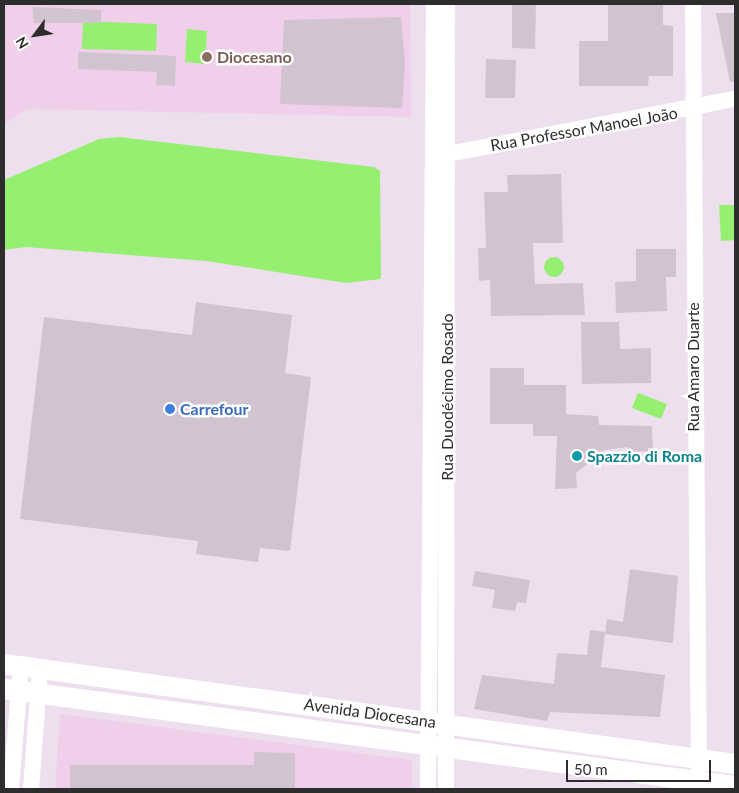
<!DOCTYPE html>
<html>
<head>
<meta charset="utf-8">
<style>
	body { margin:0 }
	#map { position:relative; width:739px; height:793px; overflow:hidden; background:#eedfee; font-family:Lato,sans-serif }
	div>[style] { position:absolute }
	.education>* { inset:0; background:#f0cfeb }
	.water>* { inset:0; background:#95f072 }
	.round { border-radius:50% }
	.building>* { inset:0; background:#d1c4d0 }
	.minor>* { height:16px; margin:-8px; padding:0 8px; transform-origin:8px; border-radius:8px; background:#fff }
	.tertiary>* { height:20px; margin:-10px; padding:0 10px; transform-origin:10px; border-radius:10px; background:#fff }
	.dots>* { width:14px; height:14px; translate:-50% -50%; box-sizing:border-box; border:2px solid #fff; border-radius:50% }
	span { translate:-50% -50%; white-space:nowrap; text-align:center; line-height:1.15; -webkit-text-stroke:5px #fff; paint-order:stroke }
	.education-label { font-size:16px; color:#785e54; font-weight:700 }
	.left { translate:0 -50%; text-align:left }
	.street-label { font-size:16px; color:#2d2d2d }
	.shop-label { font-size:16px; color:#366cbe; font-weight:700 }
	.culture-label { font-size:16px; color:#0d838f; font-weight:700 }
	.frame { position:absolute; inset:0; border:5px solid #2d2d2d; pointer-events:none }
	.north { position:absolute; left:10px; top:10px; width:50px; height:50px; -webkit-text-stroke:4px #fff; paint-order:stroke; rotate:239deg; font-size:14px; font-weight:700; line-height:20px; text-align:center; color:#2d2d2d }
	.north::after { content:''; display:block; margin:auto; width:18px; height:22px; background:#2d2d2d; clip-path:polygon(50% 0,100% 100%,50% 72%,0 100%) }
	.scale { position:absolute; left:566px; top:760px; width:145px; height:22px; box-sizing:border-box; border:2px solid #2d2d2d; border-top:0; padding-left:6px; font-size:15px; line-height:18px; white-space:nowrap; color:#2d2d2d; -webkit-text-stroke:4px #fff; paint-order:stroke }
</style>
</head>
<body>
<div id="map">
	<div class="education">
		<div style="clip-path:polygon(4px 4px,410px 4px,411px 117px,27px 109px,4px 124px)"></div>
		<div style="clip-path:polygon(60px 714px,412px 760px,412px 789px,55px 789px)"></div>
	</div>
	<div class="water">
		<div style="clip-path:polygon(83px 21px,157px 24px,156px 51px,82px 49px)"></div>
		<div style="clip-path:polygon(187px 29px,207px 31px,205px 64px,185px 62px)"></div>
		<div style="clip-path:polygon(119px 137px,374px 167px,380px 171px,381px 279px,346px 283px,206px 261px,26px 247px,4px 250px,4px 180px,99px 139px)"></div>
		<div style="clip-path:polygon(719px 205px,735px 205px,735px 240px,721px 241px)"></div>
		<div class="round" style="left:544px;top:257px;width:20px;height:20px"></div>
		<div style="clip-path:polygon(638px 393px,667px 404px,661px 419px,632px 408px)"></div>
	</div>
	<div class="building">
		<div style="clip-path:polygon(512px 4px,536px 4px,535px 49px,512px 48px)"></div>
		<div style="clip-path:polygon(608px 4px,663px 4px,663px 25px,673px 26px,673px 76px,649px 76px,648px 86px,579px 86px,579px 41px,608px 41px)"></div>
		<div style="clip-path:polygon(32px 7px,101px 10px,101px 23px,34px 23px)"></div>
		<div style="clip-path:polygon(716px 13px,735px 13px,735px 82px,730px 82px)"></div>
		<div style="clip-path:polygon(401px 17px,405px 64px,402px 108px,280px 104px,284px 20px)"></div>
		<div style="clip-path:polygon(78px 52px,176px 56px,175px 86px,156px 85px,157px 72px,78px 69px)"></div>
		<div style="clip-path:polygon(486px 59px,516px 60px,515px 98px,485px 98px)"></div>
		<div style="clip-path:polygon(561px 174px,563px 243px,533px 243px,535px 284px,583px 283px,585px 315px,491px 316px,490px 280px,479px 281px,478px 248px,486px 248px,484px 192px,508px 192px,507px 175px)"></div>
		<div style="clip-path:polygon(636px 249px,676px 249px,676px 277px,666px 277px,667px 311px,616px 313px,615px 282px,636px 281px)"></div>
		<div style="clip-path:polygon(196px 302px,292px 315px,285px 373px,311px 377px,290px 551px,260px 548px,258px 562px,196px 554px,198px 541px,20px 519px,44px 317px,192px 335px)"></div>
		<div style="clip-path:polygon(581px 322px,619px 322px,620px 349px,651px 348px,651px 383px,582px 384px)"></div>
		<div style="clip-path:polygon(490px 368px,524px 368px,524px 385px,566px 385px,566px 414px,598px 416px,599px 425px,652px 426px,653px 451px,628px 452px,628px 447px,605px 450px,576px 473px,577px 488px,555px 489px,557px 436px,533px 436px,533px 424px,490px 424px)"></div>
		<div style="clip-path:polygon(630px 569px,678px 576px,673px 643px,605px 634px,607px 619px,623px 622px)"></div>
		<div style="clip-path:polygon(475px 571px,530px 580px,526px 603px,517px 602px,515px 611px,492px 608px,495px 590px,472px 586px)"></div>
		<div style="clip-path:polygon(590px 630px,605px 632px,601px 667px,665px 675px,660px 717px,550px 712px,547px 721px,474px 709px,482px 675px,554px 684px,557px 653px,587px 655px)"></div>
		<div style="clip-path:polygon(254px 752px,295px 753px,295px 789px,70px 789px,70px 765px,254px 765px)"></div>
	</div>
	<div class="minor">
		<div style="left:693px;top:4px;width:785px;rotate:89.56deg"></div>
		<div style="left:438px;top:156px;width:302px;rotate:-10.9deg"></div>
		<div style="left:11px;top:789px;width:123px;rotate:-85.4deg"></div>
		<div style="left:31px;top:789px;width:121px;rotate:-85.7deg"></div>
		<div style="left:428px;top:789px;width:785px;rotate:-89.56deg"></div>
		<div style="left:446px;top:789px;width:785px;rotate:-89.93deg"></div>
	</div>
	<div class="tertiary">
		<div style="left:4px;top:664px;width:738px;rotate:7.79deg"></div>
		<div style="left:4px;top:689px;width:737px;rotate:7.56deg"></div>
	</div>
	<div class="dots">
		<div style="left:207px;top:57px;background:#8d6e63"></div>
		<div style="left:170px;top:409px;background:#3f7fe0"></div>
		<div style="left:577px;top:456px;background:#0f9aa8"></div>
	</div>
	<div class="education-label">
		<span class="left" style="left:217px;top:57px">Diocesano</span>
	</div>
	<div class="street-label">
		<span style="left:584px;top:129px;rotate:-10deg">Rua Professor Manoel João</span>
		<span style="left:693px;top:367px;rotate:-90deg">Rua Amaro Duarte</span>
		<span style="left:447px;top:397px;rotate:-90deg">Rua Duodécimo Rosado</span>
		<span style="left:370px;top:713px;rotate:8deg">Avenida Diocesana</span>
	</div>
	<div class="shop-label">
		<span class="left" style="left:180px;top:409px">Carrefour</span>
	</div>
	<div class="culture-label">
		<span class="left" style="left:587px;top:456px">Spazzio di Roma</span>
	</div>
	<div class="frame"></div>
	<div class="north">N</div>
	<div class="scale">50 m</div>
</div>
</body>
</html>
